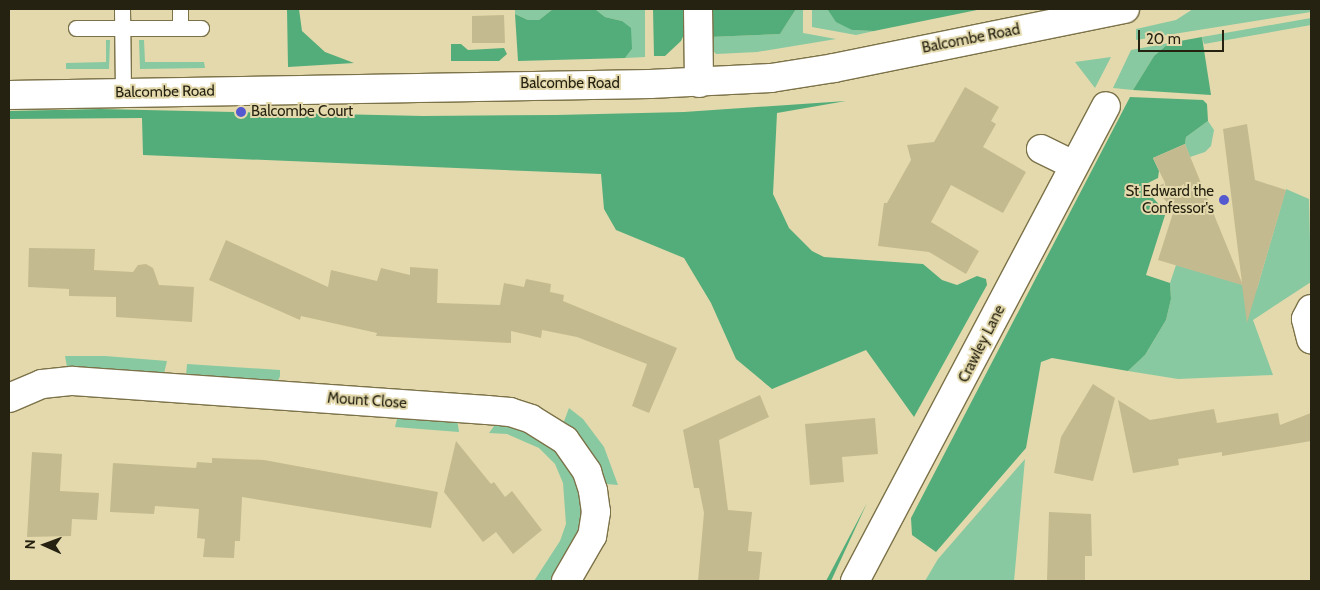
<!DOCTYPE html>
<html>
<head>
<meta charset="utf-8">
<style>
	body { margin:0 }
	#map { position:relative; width:1320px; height:590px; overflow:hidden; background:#e3d9ac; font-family:Cabin,sans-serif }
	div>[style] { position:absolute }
	.green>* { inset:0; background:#88c9a1 }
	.forest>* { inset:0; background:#53ad7a }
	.building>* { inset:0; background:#c4ba8f }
	.roads { filter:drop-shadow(1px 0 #7c7249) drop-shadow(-1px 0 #7c7249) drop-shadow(0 1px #7c7249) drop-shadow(0 -1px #7c7249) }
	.lane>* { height:15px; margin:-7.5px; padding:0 7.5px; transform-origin:7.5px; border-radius:7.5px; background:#fff }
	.street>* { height:28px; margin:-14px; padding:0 14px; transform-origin:14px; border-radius:14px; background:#fff }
	.secondary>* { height:28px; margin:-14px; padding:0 14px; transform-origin:14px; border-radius:14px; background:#fff }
	.dots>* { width:14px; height:14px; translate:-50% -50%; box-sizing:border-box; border:2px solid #e3d9ac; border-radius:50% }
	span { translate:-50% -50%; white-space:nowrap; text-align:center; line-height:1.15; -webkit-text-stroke:4px #e3d9ac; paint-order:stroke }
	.street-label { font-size:15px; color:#262211 }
	.poi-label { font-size:15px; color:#262211 }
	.left { translate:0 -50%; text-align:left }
	.right { translate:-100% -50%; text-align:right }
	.frame { position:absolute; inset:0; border:10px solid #262211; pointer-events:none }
	.north { position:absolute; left:20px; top:520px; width:50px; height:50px; -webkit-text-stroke:4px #e3d9ac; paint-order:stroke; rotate:272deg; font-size:14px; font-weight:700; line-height:20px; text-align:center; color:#262211 }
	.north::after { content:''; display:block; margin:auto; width:18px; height:22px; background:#262211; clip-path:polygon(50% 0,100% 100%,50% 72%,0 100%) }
	.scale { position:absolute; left:1138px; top:30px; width:86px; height:22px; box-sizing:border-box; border:2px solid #262211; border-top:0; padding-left:6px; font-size:15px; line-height:18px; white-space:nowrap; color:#262211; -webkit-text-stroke:4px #e3d9ac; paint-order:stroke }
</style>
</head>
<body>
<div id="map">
	<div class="green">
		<div style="clip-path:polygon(515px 9px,553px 9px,539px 20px,528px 20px,515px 14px)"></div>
		<div style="clip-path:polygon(595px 9px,645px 9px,645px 57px,625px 58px,632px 49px,622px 21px,605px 17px)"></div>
		<div style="clip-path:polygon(796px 9px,803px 9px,803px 33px,836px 39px,757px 52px,716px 54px,710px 47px,709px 37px,780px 34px)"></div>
		<div style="clip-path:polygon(812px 9px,829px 9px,852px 30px,874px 31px,856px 35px,812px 27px)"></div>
		<div style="clip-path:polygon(1193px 9px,1311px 9px,1311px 12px,1136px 40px,1136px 29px,1176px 20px)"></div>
		<div style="clip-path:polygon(1311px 18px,1311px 25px,1204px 44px,1202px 37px)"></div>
		<div style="clip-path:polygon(106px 40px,110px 40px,109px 69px,66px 69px,66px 63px,106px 62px)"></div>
		<div style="clip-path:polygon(139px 40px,144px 40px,145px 62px,204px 62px,205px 68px,140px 69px)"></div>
		<div style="clip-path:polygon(1169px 43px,1154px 56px,1133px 90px,1113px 88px,1131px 50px)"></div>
		<div style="clip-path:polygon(1111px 57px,1095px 88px,1075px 62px)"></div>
		<div style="clip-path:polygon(1208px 121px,1214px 130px,1211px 146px,1205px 152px,1190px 157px,1185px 144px,1186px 137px)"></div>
		<div style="clip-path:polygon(1286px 189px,1309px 199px,1311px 282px,1253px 320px,1273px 375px,1178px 379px,1128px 371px,1145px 355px,1166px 320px,1171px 299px,1170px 283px,1176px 265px,1257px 289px)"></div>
		<div style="clip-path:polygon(65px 356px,105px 356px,167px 361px,163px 378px,73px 369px,67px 367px)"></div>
		<div style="clip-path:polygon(187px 364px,280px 370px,280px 376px,278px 381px,272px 384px,186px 376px)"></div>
		<div style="clip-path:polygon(569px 408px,583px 419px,604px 447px,618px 485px,606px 484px,600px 480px,563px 424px)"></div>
		<div style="clip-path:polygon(398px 415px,457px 419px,459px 432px,395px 427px)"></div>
		<div style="clip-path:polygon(497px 422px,516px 425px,546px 441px,573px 471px,583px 503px,583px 524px,553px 581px,534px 581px,560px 541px,566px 524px,563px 483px,555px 464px,539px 448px,507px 434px,489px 433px)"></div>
		<div style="clip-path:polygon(1025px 459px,1014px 581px,925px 581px,938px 559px)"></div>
	</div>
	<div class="forest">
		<div style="clip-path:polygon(287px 9px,299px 9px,302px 31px,325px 52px,354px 63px,288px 67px)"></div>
		<div style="clip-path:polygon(553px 9px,595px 9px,605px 17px,622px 21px,631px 28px,632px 49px,625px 58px,518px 61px,515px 14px,528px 20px,539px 20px)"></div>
		<div style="clip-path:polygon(653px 9px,687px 9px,688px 26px,681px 41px,665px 56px,654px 56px)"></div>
		<div style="clip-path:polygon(709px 9px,796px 9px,780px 34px,709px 37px)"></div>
		<div style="clip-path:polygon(828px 10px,976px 9px,977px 10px,874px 31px,852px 30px,836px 22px)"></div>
		<div style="clip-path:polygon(1202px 37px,1211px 95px,1133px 90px,1154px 56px,1169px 43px)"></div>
		<div style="clip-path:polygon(451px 44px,461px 44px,468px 50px,504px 48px,507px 54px,499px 61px,451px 61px)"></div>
		<div style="clip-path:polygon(1130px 97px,1203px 100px,1207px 104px,1208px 121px,1186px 137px,1185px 144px,1153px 158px,1159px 171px,1158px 178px,1142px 186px,1166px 212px,1146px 275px,1170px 283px,1171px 299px,1166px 320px,1145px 355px,1128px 371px,1052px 358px,1041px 362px,1026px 448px,936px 552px,912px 535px,911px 518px)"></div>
		<div style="clip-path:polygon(846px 101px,777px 113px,773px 194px,789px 228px,812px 251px,824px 257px,923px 264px,942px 280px,957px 285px,977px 276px,986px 279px,987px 285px,914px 417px,866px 350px,772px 389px,736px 359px,711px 303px,684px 258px,616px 230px,604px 209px,601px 174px,143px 155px,142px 118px,9px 119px,9px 111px,100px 109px,423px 116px,556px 115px,684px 112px)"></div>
		<div style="clip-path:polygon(867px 503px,831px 581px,826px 581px)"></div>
	</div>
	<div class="building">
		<div style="clip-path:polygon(504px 15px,505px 43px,472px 43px,472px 16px)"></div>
		<div style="clip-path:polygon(965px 87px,999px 107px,991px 121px,996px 124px,983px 147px,1026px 172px,1003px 213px,951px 185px,931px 222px,979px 251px,966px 274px,929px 252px,878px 246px,884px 203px,887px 203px,911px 160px,907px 145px,934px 142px)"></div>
		<div style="clip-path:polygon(1247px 124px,1255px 180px,1286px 190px,1247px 323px,1242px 285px,1158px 260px,1174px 210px,1154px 188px,1165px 183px,1153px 158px,1185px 144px,1242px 283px,1223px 129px)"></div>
		<div style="clip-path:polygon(226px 240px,328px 287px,331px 270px,377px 281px,381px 268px,410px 275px,410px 267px,438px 269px,437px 303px,500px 305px,504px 283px,524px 287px,526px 279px,551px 284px,550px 292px,564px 295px,563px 301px,677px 348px,649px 413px,632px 406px,647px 364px,577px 337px,542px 330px,541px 338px,511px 331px,511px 343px,376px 336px,377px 333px,301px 316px,300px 320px,209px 280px)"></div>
		<div style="clip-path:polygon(29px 248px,95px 249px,94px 270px,133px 272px,138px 265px,146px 264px,153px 268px,159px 285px,194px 287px,192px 322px,116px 317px,116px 297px,69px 296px,69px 289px,28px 287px)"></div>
		<div style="clip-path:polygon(1093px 384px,1115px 398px,1093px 481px,1054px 473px,1061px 437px)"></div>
		<div style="clip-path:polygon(760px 395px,769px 417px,719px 440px,728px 510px,752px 512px,748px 551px,762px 552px,759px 581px,698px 581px,704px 513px,699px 488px,694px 488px,683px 430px)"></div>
		<div style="clip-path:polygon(1118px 400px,1150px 420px,1214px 409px,1217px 423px,1278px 413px,1280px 425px,1311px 413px,1311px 441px,1222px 456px,1222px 452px,1178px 459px,1179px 465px,1133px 473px)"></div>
		<div style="clip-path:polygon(875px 418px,878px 454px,842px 457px,844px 482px,810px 485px,805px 424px)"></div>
		<div style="clip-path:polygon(456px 441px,491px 484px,494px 482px,505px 497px,512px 491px,542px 530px,513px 554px,496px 532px,483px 542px,444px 492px)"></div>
		<div style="clip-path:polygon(32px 452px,62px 454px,60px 491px,99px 493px,97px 520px,72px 519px,71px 536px,27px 537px)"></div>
		<div style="clip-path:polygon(212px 458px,264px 460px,438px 492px,431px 528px,242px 497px,240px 541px,235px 541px,234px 558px,203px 557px,205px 539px,197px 538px,199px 509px,155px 506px,154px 514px,110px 512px,113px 463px,196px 468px,197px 462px,212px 463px)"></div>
		<div style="clip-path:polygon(1049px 512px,1091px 514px,1092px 556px,1085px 556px,1085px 581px,1047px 581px)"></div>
	</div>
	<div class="roads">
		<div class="lane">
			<div style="left:122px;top:9px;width:84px;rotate:89.3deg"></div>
			<div style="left:180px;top:9px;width:19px;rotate:90deg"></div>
			<div style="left:76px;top:28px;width:125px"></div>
		</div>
		<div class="street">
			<div style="left:698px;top:9px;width:74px;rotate:89.2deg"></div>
			<div style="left:1041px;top:149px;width:37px;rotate:26deg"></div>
			<div style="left:1311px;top:309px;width:11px;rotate:117deg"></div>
			<div style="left:1306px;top:319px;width:21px;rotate:76deg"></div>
			<div style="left:9px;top:398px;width:36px;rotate:-23deg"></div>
			<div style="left:42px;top:384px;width:31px;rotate:-6deg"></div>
			<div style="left:73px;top:381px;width:415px;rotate:4deg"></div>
			<div style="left:487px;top:410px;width:23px;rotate:5deg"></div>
			<div style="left:510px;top:412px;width:22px;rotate:18deg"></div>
			<div style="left:531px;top:419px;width:40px;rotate:32deg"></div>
			<div style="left:565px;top:440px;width:39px;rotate:55deg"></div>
			<div style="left:587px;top:472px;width:20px;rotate:72deg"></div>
			<div style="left:593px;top:491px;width:21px;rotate:82deg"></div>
			<div style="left:596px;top:512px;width:24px;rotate:99deg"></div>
			<div style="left:592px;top:536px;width:52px;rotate:120deg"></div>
			<div style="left:855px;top:581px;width:537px;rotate:-62.15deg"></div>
		</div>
		<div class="secondary">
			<div style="left:9px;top:95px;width:641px;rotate:-0.98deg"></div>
			<div style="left:650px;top:84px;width:121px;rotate:-2.8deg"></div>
			<div style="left:771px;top:78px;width:64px;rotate:-9deg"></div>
			<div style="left:834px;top:68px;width:297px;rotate:-11.5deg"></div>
		</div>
	</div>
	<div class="dots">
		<div style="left:241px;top:112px;background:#5459d0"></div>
		<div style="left:1224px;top:200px;background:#5459d0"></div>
	</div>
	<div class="street-label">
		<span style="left:971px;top:39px;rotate:-11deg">Balcombe Road</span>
		<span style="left:570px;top:84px">Balcombe Road</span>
		<span style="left:165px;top:92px;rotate:-1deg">Balcombe Road</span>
		<span style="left:982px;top:344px;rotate:-63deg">Crawley Lane</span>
		<span style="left:367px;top:401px;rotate:4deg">Mount Close</span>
	</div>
	<div class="poi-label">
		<span class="left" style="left:251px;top:112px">Balcombe Court</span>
		<span class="right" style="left:1214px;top:200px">St Edward the<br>Confessor's</span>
	</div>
	<div class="frame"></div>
	<div class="north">N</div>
	<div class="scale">20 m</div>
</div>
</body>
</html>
